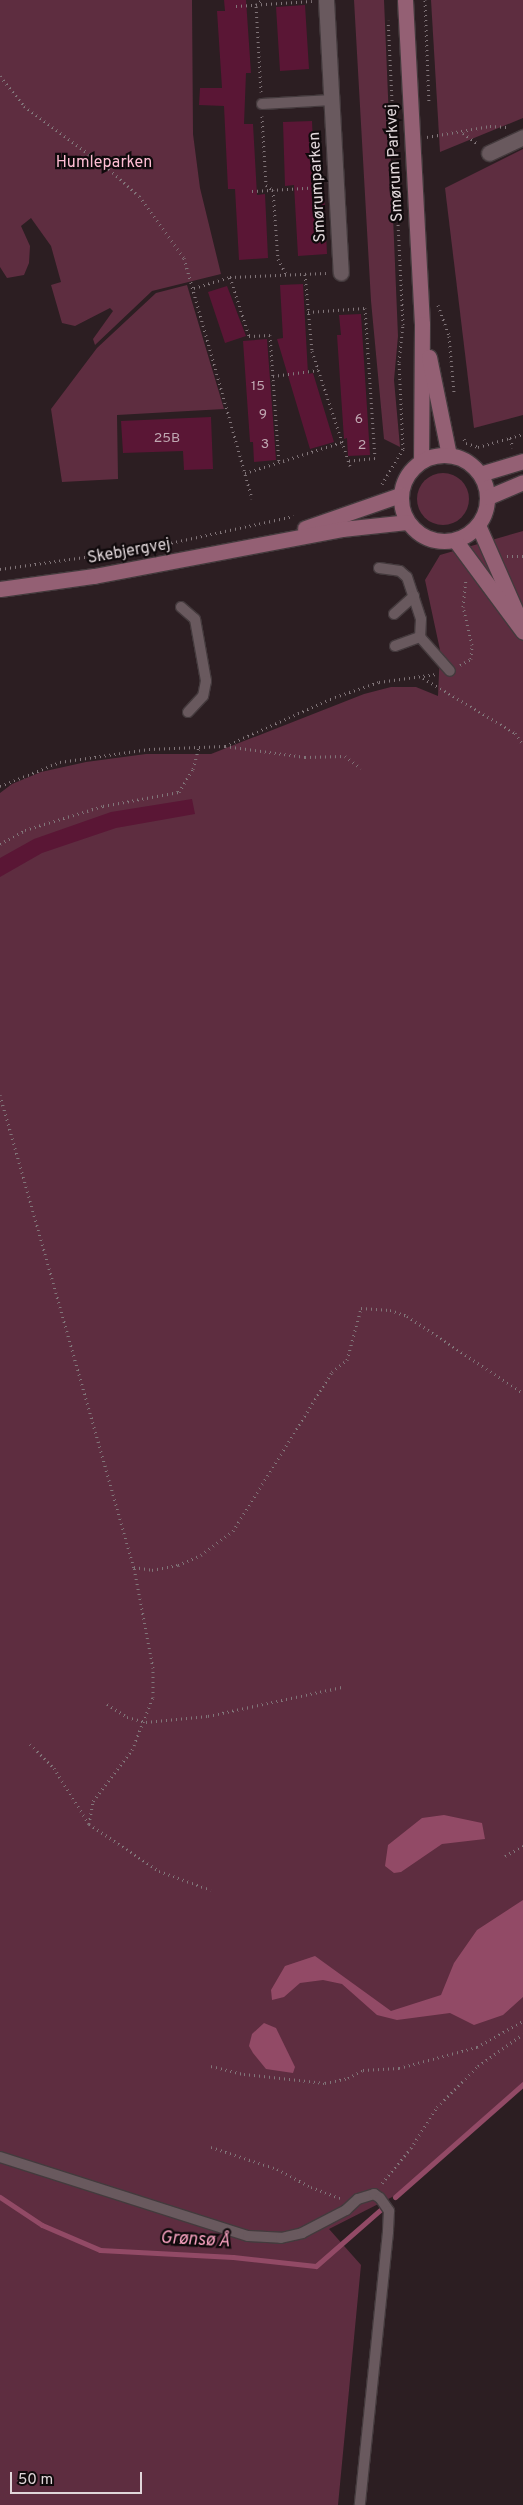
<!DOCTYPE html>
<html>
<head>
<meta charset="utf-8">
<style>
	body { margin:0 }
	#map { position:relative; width:523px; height:2505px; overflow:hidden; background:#2c1e22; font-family:Overpass,sans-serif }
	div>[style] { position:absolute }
	.green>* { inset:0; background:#5e2d40 }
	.round { border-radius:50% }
	.water>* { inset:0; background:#924a66 }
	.stream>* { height:5px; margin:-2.5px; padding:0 2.5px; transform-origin:2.5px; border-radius:2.5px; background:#924a66 }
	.building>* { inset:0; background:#5a1635 }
	.path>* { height:3px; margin-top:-1.5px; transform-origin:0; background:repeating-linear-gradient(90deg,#817579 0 1px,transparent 0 5px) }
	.roads { filter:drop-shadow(1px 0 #443a3d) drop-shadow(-1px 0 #443a3d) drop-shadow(0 1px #443a3d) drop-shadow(0 -1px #443a3d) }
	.lane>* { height:10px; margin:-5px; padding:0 5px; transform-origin:5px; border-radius:5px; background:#69595e }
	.street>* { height:15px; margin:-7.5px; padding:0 7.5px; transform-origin:7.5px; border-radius:7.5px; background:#69595e }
	.secondary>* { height:15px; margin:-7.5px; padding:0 7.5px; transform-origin:7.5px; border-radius:7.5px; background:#946074 }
	.secondary>.ring { margin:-7.5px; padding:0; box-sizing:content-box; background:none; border:15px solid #946074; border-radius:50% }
	span { translate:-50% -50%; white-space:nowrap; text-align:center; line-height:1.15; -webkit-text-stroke:4.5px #100a0c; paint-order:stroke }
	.number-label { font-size:14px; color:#bfa7b1 }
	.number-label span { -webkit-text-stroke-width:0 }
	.park-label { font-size:16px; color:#febdd3 }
	.street-label { font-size:16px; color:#e1d7da }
	.water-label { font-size:18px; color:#f6a1bf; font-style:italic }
	.scale { position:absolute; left:10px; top:2472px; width:132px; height:22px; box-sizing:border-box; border:2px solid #e1d7da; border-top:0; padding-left:6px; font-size:15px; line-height:18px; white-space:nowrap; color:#e1d7da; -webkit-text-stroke:4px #100a0c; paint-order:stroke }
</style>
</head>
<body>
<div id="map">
	<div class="green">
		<div style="clip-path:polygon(0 0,192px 0,193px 134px,200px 188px,221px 274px,152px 291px,95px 345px,93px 339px,113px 311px,110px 308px,75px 326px,62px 323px,51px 285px,61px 282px,51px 246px,31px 218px,21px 226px,30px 246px,29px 263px,24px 275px,7px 278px,0 267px)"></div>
		<div style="clip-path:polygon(354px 0,384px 0,398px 336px,394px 380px,400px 447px,384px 439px,371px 301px)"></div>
		<div style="clip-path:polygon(431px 0,523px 0,523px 118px,440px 152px)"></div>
		<div style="clip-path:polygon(523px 149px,523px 415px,474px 428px,445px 188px)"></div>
		<div style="clip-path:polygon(187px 285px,224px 409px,117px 415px,118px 479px,62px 482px,51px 409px,97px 348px,156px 293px)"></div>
		<div class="round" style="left:417px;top:473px;width:52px;height:52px"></div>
		<div style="clip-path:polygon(523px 531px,523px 2084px,404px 2191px,329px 2229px,361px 2265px,338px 2505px,0 2505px,0 793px,12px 784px,41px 772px,86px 762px,146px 754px,211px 754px,364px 694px,391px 687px,416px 687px,438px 696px,440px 650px,425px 580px,440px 555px)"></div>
	</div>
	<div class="water">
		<div style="clip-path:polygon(444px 1815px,482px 1823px,485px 1839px,442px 1844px,401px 1872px,394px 1873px,385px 1866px,388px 1845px,422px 1818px)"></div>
		<div style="clip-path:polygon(523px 1900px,523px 1997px,503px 2015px,474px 2025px,450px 2013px,397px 2020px,377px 2015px,342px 1984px,323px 1980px,300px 1983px,284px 1997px,272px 2000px,271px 1990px,285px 1966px,315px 1956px,391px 2011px,441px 1995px,454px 1963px,477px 1930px)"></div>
		<div style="clip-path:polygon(264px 2023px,276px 2028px,295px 2067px,293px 2073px,266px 2069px,253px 2053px,249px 2046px,252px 2034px)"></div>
	</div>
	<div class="stream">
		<div style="left:0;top:2197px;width:50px;rotate:33.7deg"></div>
		<div style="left:42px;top:2225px;width:63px;rotate:23.3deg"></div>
		<div style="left:100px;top:2250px;width:133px;rotate:3deg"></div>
		<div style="left:233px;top:2257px;width:83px;rotate:6.2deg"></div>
		<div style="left:316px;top:2266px;width:85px;rotate:-41.2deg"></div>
		<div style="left:395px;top:2197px;width:171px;rotate:-41.4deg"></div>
	</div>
	<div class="building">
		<div style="clip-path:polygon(224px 0,246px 0,251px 73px,246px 73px,244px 124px,253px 124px,257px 195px,265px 194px,268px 258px,239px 260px,235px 189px,228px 189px,224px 106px,199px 105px,200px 88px,222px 88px,217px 11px,225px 11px)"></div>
		<div style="clip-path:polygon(305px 5px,309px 69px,280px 71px,276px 7px)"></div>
		<div style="clip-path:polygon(312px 121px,315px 190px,324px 190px,327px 254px,298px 256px,294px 185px,285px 186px,283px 122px)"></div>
		<div style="clip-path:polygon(303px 284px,308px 374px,313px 373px,334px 442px,310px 449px,277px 339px,283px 338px,280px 285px)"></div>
		<div style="clip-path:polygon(227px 286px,246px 336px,225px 343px,208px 292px)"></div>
		<div style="clip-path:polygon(361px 314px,370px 455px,348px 456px,347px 438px,344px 439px,337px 335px,341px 335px,339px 315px)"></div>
		<div style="clip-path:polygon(267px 339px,276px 460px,254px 462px,253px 442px,250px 442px,243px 341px)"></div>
		<div style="clip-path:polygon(211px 417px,213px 469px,184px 470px,183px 451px,123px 453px,121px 421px)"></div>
		<div style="clip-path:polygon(192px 799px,195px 814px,116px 828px,42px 853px,0 877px,0 858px,34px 839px,111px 812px)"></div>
	</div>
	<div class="path">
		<div style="left:425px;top:0;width:104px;rotate:87.8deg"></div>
		<div style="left:236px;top:6px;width:76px;rotate:-3.8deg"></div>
		<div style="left:0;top:76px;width:38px;rotate:51deg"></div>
		<div style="left:24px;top:106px;width:106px;rotate:36.5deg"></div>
		<div style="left:109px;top:169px;width:40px;rotate:42deg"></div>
		<div style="left:139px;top:196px;width:77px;rotate:54deg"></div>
		<div style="left:184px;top:258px;width:250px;rotate:74.2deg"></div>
		<div style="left:261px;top:92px;width:87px;rotate:-93.3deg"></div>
		<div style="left:256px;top:5px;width:8px;rotate:-40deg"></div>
		<div style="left:262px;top:116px;width:69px;rotate:86.7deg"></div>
		<div style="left:266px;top:185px;width:9px;rotate:36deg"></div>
		<div style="left:273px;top:190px;width:69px;rotate:85.9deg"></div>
		<div style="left:278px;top:259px;width:17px;rotate:62deg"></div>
		<div style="left:463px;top:133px;width:19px;rotate:36deg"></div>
		<div style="left:427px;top:137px;width:64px;rotate:-9.9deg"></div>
		<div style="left:490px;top:126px;width:17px;rotate:3deg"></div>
		<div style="left:252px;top:191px;width:69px;rotate:-3.3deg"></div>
		<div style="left:305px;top:274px;width:77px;rotate:84.8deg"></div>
		<div style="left:312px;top:351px;width:121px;rotate:71.7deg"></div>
		<div style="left:230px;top:277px;width:62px;rotate:72.1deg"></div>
		<div style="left:249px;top:336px;width:21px;rotate:-3deg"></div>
		<div style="left:270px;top:335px;width:128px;rotate:86deg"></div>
		<div style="left:194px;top:288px;width:38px;rotate:-17deg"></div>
		<div style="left:230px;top:277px;width:96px;rotate:-2.4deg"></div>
		<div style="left:438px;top:305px;width:33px;rotate:70deg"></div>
		<div style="left:449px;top:336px;width:56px;rotate:84.9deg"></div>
		<div style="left:308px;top:312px;width:57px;rotate:-4deg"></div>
		<div style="left:365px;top:308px;width:150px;rotate:86.2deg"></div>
		<div style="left:375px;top:458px;width:27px;rotate:174deg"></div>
		<div style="left:273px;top:376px;width:46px;rotate:-7.4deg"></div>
		<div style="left:510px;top:438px;width:14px;rotate:-17deg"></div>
		<div style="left:464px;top:439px;width:4px;rotate:63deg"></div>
		<div style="left:466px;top:443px;width:13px;rotate:18deg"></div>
		<div style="left:478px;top:447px;width:33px;rotate:-16deg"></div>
		<div style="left:510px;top:438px;width:10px;rotate:73deg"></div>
		<div style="left:245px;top:473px;width:102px;rotate:-17.7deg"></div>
		<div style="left:382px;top:484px;width:41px;rotate:-59deg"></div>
		<div style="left:403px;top:449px;width:87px;rotate:-92.6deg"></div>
		<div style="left:399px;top:362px;width:37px;rotate:-84deg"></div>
		<div style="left:403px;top:325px;width:305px;rotate:-92.8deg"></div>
		<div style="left:507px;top:556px;width:16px"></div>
		<div style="left:0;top:569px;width:148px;rotate:-8.1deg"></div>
		<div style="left:147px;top:548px;width:150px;rotate:-12.3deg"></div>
		<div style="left:460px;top:665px;width:13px;rotate:-29deg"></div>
		<div style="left:471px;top:659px;width:14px;rotate:-86deg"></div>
		<div style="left:472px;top:645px;width:39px;rotate:-103deg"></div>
		<div style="left:463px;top:607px;width:27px;rotate:-84deg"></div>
		<div style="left:423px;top:678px;width:107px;rotate:30.9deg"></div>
		<div style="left:515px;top:733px;width:14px;rotate:56deg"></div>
		<div style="left:225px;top:746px;width:120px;rotate:-24deg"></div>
		<div style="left:335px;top:697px;width:46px;rotate:-18.8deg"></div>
		<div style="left:379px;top:682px;width:58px;rotate:-8deg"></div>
		<div style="left:0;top:786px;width:65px;rotate:-21.8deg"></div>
		<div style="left:60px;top:762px;width:90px;rotate:-8.3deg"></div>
		<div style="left:149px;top:749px;width:76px;rotate:-2.3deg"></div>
		<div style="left:225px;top:746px;width:81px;rotate:7.8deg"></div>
		<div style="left:305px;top:757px;width:40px;rotate:-1.4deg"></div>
		<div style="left:345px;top:756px;width:20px;rotate:37deg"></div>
		<div style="left:0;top:844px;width:29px;rotate:-29deg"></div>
		<div style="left:25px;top:830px;width:82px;rotate:-17.1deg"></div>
		<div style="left:103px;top:806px;width:77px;rotate:-10.4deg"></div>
		<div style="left:179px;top:792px;width:27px;rotate:-59deg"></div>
		<div style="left:193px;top:769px;width:23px;rotate:-75deg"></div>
		<div style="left:0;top:1095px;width:491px;rotate:74.2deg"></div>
		<div style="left:134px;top:1567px;width:18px;rotate:9deg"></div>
		<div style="left:152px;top:1570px;width:26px;rotate:-11deg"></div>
		<div style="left:178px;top:1565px;width:25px;rotate:-23deg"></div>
		<div style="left:201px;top:1555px;width:40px;rotate:-37deg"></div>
		<div style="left:233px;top:1531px;width:187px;rotate:-58.1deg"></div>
		<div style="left:332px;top:1372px;width:19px;rotate:-39deg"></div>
		<div style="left:347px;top:1360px;width:54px;rotate:-74.9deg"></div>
		<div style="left:361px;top:1308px;width:29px;rotate:4deg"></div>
		<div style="left:390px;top:1310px;width:18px;rotate:19deg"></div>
		<div style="left:407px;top:1316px;width:139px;rotate:33.6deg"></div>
		<div style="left:107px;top:1704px;width:24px;rotate:33deg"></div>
		<div style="left:127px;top:1717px;width:20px;rotate:15deg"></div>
		<div style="left:146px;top:1722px;width:62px;rotate:-5.5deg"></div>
		<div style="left:208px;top:1716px;width:137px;rotate:-12.2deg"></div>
		<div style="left:30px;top:1744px;width:34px;rotate:45deg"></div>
		<div style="left:54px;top:1768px;width:66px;rotate:58deg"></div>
		<div style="left:89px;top:1824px;width:84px;rotate:33.9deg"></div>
		<div style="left:159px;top:1871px;width:55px;rotate:20.1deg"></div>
		<div style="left:89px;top:1824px;width:23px;rotate:-80deg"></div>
		<div style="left:93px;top:1801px;width:64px;rotate:-52.6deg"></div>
		<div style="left:132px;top:1750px;width:57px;rotate:-68.4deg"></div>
		<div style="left:153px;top:1697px;width:29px;rotate:-90deg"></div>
		<div style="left:153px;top:1668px;width:103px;rotate:-100.7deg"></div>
		<div style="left:505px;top:1856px;width:21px;rotate:-29deg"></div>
		<div style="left:211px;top:2066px;width:34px;rotate:14deg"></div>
		<div style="left:244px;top:2074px;width:81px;rotate:6.3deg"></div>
		<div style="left:325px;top:2083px;width:24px;rotate:-12deg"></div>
		<div style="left:348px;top:2078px;width:17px;rotate:-28deg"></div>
		<div style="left:363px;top:2070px;width:36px;rotate:-3deg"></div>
		<div style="left:399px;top:2068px;width:81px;rotate:-15.1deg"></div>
		<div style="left:477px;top:2047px;width:53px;rotate:-29.5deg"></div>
		<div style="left:211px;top:2147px;width:70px;rotate:18.4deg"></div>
		<div style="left:277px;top:2169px;width:38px;rotate:28deg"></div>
		<div style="left:311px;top:2187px;width:31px;rotate:21deg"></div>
		<div style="left:382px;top:2183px;width:45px;rotate:-50.4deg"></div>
		<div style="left:411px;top:2148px;width:49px;rotate:-57.6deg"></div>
		<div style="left:437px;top:2107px;width:58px;rotate:-45deg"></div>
		<div style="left:478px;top:2066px;width:55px;rotate:-35.4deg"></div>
	</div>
	<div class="roads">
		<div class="lane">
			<div style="left:262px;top:104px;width:69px;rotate:-3.3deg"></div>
			<div style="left:379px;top:568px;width:21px;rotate:8deg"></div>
			<div style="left:400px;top:571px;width:9px;rotate:41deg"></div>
			<div style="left:407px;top:577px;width:44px;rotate:71.6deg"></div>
			<div style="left:421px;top:619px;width:18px;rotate:93deg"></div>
			<div style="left:420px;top:637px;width:45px;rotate:48.6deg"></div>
			<div style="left:181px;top:607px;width:18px;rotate:41deg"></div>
			<div style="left:195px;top:619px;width:63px;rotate:79.9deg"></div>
			<div style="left:206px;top:681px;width:15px;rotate:101deg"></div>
			<div style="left:203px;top:696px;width:22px;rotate:133deg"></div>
			<div style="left:394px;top:614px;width:27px;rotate:-42deg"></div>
			<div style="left:395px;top:646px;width:27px;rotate:-20deg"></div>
			<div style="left:0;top:2157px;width:260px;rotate:17.7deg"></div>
			<div style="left:248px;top:2236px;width:33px;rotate:3deg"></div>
			<div style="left:281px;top:2238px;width:22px;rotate:-13deg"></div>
			<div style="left:302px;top:2233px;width:50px;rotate:-27.6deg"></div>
			<div style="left:346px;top:2210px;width:16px;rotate:-43deg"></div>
			<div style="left:358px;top:2199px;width:17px;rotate:-17deg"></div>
			<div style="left:374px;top:2194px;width:7px;rotate:34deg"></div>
			<div style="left:380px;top:2198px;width:16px;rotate:55deg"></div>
			<div style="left:389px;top:2211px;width:21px;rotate:93deg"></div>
			<div style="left:388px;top:2232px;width:274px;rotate:95.9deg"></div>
		</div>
		<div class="street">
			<div style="left:326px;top:0;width:273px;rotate:86.9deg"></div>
			<div style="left:489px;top:153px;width:38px;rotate:-25deg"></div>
		</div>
		<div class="secondary">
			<div style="left:405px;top:0;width:324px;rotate:87deg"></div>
			<div style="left:422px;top:324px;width:137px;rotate:90.4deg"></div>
			<div style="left:429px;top:357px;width:100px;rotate:78.5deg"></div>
			<div class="ring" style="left:401px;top:455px;width:71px;height:71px"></div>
			<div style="left:480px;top:474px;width:45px;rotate:-16.8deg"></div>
			<div style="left:488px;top:497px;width:38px;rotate:-23deg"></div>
			<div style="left:478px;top:525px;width:97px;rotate:66.3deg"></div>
			<div style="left:305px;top:528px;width:101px;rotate:-19.2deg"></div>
			<div style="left:455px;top:540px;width:114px;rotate:53.5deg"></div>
			<div style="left:0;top:589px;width:95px;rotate:-7.9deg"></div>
			<div style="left:94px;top:576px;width:252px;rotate:-10.7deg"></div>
			<div style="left:342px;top:529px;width:65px;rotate:-6.1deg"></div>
		</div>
	</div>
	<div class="number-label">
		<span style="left:258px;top:387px">15</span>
		<span style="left:263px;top:415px">9</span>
		<span style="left:359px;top:420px">6</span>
		<span style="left:167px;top:439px">25B</span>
		<span style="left:265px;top:445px">3</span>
		<span style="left:362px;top:446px">2</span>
	</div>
	<div class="park-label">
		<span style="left:104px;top:163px">Humleparken</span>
	</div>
	<div class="street-label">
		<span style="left:395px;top:163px;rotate:-93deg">Smørum Parkvej</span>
		<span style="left:318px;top:187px;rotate:-93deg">Smørumparken</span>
		<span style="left:129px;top:552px;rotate:-10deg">Skebjergvej</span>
	</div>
	<div class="water-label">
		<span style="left:195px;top:2241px;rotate:3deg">Grønsø Å</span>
	</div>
	<div class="scale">50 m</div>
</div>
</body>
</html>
